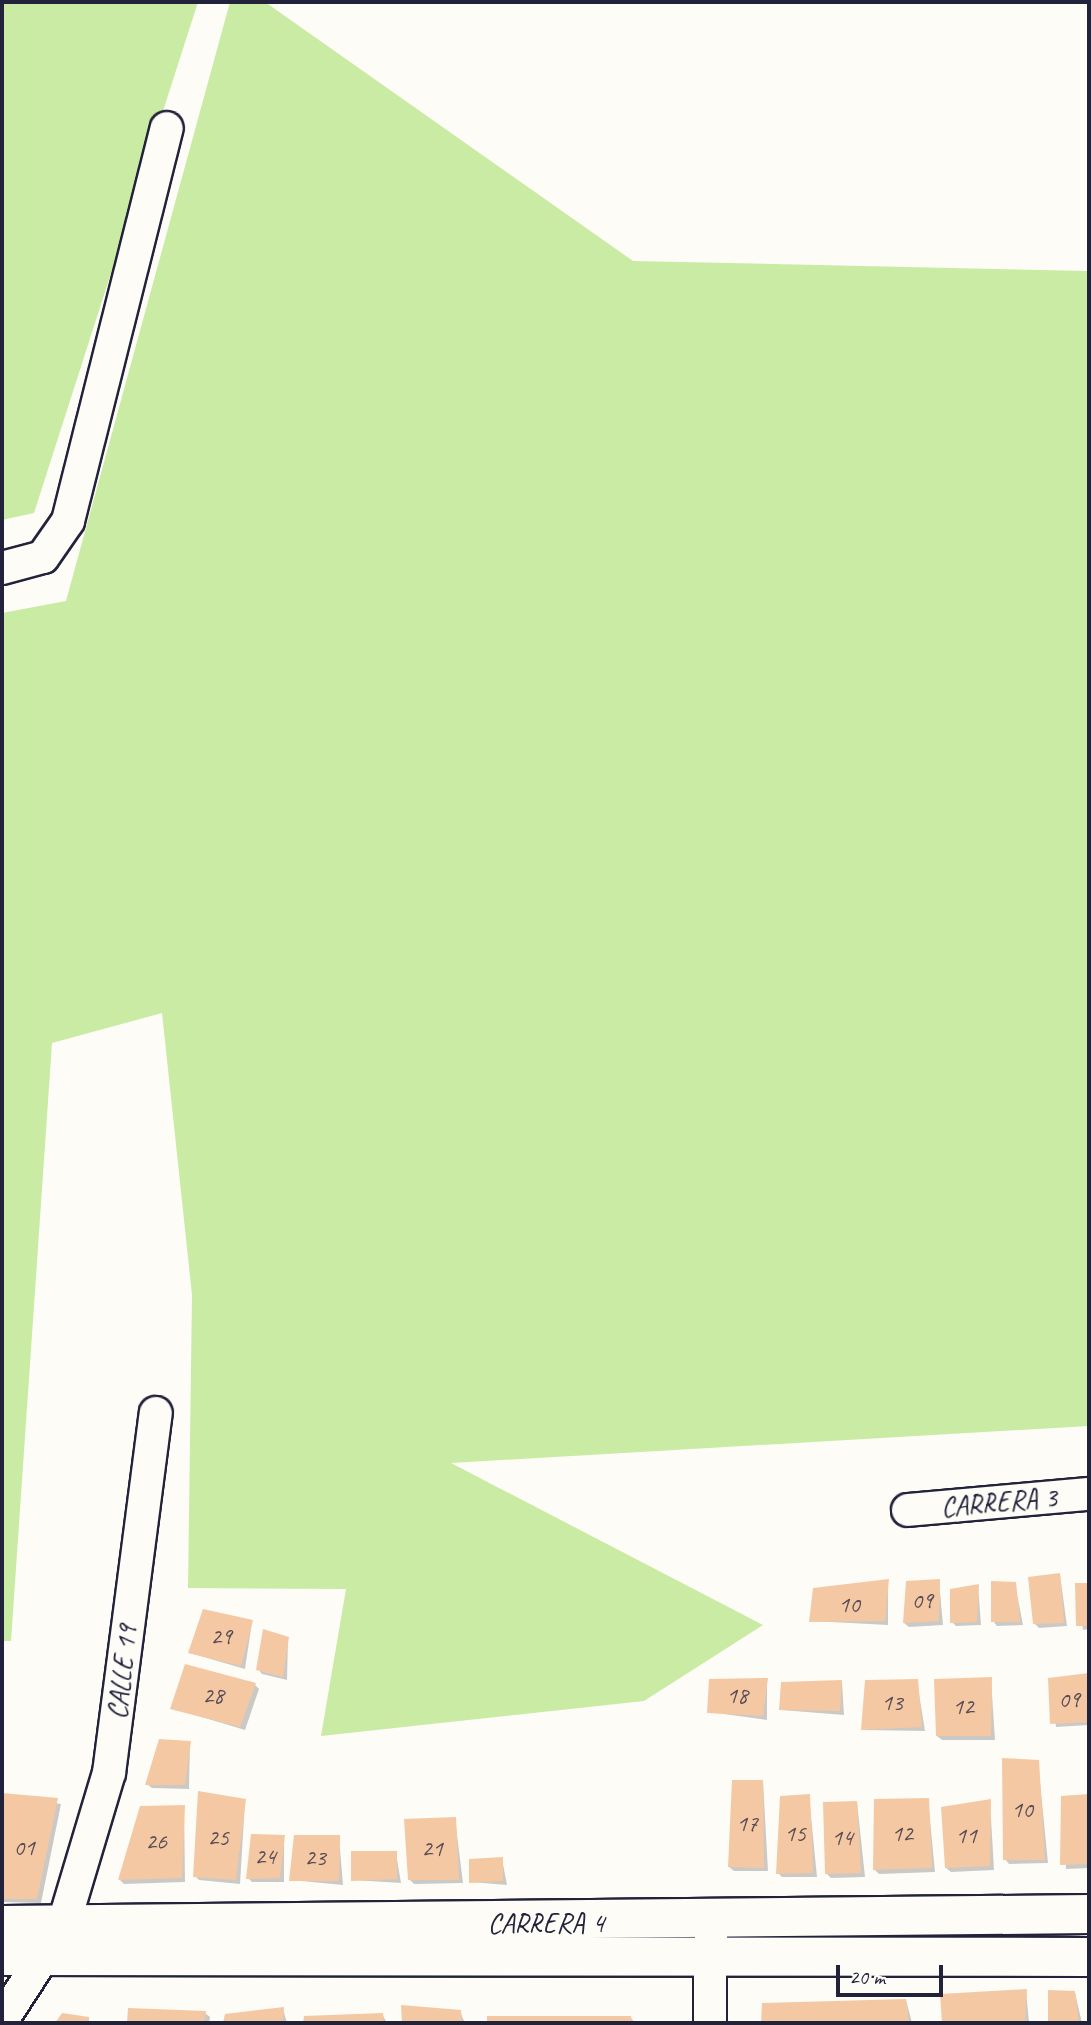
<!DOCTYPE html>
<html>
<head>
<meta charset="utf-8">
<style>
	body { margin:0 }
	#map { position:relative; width:1091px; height:2025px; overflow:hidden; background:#fdfcf7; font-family:Caveat,sans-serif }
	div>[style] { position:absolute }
	.green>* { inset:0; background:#caeba3 }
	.shadow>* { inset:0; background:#0003 }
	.building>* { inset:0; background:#f5c8a4 }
	.roads { filter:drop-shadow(2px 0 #22223b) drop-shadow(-2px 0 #22223b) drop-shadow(0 2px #22223b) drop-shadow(0 -2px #22223b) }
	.street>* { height:32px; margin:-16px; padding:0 16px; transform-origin:16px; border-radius:16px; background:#fdfcf7 }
	.secondary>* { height:38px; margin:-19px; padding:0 19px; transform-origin:19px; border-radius:19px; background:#fdfcf7 }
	span { translate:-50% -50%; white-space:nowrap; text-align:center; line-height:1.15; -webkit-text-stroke:7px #fdfcf7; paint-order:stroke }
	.number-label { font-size:24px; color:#574c55 }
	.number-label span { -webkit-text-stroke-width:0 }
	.street-label { font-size:28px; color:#22223b }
	.frame { position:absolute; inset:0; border:4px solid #22223b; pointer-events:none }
	.scale { position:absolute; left:836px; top:1965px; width:107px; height:32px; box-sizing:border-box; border:4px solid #22223b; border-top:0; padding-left:9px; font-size:21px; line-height:24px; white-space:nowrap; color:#22223b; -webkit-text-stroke:5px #fdfcf7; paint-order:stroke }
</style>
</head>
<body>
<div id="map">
	<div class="green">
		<div style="clip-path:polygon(2px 2px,198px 2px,34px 513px,2px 520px)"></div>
		<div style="clip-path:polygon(230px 2px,265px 2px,633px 261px,1089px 271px,1089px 1426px,451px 1463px,763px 1625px,644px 1701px,321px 1736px,346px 1589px,188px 1588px,192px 1295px,162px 1013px,52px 1043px,11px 1641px,2px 1641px,2px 613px,66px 601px)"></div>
	</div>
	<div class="shadow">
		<div style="clip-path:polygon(1060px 1575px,1067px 1626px,1039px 1628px,1035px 1624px)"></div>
		<div style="clip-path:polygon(888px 1581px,888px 1625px,811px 1621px)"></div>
		<div style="clip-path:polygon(939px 1581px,943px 1625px,909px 1627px,904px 1623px)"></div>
		<div style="clip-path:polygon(1015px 1584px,1023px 1625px,997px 1626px,993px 1621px)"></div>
		<div style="clip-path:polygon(1089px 1584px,1089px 1629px,1083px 1630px,1077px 1585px)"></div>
		<div style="clip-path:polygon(978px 1586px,981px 1625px,956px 1626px,952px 1622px)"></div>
		<div style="clip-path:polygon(252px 1622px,245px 1669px,190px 1653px)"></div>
		<div style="clip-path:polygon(288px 1639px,287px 1680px,262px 1674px,258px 1669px)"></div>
		<div style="clip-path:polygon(1089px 1675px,1089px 1725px,1056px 1727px,1050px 1679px)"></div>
		<div style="clip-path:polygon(767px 1679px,767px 1720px,709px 1712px)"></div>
		<div style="clip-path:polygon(991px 1679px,995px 1740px,942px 1740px,937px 1736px)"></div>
		<div style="clip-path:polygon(917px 1681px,925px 1731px,863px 1730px)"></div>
		<div style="clip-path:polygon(842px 1682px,844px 1715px,781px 1710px)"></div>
		<div style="clip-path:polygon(255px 1685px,259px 1689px,245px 1730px,172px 1708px)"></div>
		<div style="clip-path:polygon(190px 1742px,189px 1789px,152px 1788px,147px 1784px)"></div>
		<div style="clip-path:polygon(1038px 1762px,1048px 1863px,1009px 1864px,1005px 1859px)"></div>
		<div style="clip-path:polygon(763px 1781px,768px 1871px,734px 1871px,729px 1867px)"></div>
		<div style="clip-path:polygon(2px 1795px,61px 1804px,41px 1903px,2px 1902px)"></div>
		<div style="clip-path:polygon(809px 1796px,817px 1877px,782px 1877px,778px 1873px)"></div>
		<div style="clip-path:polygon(1089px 1796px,1089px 1868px,1066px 1869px,1063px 1797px)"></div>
		<div style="clip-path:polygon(928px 1799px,935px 1872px,879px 1874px,875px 1870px)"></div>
		<div style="clip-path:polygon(245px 1801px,240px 1884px,199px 1880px,195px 1876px)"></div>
		<div style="clip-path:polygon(990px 1801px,994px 1870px,951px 1872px,946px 1868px)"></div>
		<div style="clip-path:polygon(857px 1802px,865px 1877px,831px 1878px,827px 1874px)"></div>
		<div style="clip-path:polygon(184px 1806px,185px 1882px,124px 1884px,120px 1880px)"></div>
		<div style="clip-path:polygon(455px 1819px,463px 1883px,414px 1884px,410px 1880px)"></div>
		<div style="clip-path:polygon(284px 1837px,284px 1882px,252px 1882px,248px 1878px)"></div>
		<div style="clip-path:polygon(339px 1837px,343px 1885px,291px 1880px)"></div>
		<div style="clip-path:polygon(396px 1853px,401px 1883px,353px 1880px)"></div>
		<div style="clip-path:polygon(502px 1859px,507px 1885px,471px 1882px)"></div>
		<div style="clip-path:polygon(1026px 1990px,1029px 2023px,944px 2023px,942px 1996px)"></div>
		<div style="clip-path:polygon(1049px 1992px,1075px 1993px,1082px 2023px,1050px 2023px)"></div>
		<div style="clip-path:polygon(906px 2000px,912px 2023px,763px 2023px,763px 2005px)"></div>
		<div style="clip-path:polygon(403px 2007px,460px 2012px,465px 2023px,404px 2023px)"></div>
		<div style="clip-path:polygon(283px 2009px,287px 2023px,225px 2023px,226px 2016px)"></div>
		<div style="clip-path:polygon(129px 2010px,205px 2013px,210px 2017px,209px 2023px,128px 2023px)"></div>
		<div style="clip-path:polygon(382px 2014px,387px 2023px,305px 2023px,305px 2018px)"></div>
		<div style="clip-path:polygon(489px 2017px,631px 2018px,635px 2023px,489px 2023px)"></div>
	</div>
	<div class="building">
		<div style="clip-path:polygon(1060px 1573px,1064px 1623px,1033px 1624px,1028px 1577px)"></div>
		<div style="clip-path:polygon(889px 1579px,885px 1621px,809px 1622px,813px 1588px)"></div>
		<div style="clip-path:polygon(940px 1579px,939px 1621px,903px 1623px,906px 1581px)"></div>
		<div style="clip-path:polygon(991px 1581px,1016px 1582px,1020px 1622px,991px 1622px)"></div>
		<div style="clip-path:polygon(1075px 1583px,1089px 1583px,1089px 1626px,1076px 1626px)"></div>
		<div style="clip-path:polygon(979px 1584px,977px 1622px,950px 1623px,950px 1589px)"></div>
		<div style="clip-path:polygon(203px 1609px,253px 1620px,241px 1666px,188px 1653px)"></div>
		<div style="clip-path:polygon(263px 1629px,289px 1637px,283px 1677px,256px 1670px)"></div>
		<div style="clip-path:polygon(185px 1664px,256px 1683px,240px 1727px,170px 1709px)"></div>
		<div style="clip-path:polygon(1089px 1673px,1089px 1722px,1050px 1724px,1048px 1678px)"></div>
		<div style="clip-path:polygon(992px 1677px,991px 1736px,936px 1736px,934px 1679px)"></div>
		<div style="clip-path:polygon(768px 1678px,763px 1716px,707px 1713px,709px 1679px)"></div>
		<div style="clip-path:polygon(918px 1679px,922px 1727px,861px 1730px,865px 1680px)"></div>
		<div style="clip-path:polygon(842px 1680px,840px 1711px,779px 1710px,781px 1682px)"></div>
		<div style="clip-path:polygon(159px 1739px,191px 1741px,185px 1785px,145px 1785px)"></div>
		<div style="clip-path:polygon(1002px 1758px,1039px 1760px,1045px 1860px,1003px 1860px)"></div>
		<div style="clip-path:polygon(732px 1780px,763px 1780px,764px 1868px,728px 1867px)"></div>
		<div style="clip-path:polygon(198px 1791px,246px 1799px,236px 1880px,193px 1877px)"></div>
		<div style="clip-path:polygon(2px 1793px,58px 1798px,37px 1899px,2px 1899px)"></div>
		<div style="clip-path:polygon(810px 1794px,813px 1873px,776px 1874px,780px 1796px)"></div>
		<div style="clip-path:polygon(1089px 1794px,1089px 1864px,1060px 1865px,1061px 1796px)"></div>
		<div style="clip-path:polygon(929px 1798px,932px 1868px,873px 1870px,874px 1799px)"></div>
		<div style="clip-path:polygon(991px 1799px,990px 1866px,945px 1868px,941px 1807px)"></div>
		<div style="clip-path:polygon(857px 1801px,861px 1873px,825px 1874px,823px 1802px)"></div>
		<div style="clip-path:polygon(185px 1805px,182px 1878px,118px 1880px,140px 1806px)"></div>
		<div style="clip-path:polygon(456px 1817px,459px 1880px,408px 1880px,404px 1819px)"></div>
		<div style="clip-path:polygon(251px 1834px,285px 1835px,280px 1878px,246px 1879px)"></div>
		<div style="clip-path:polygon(294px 1835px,340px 1835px,339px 1881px,289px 1881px)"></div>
		<div style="clip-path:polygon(351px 1851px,397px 1851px,397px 1879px,351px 1881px)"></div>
		<div style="clip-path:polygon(503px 1857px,503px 1881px,469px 1883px,469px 1859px)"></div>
		<div style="clip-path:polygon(1027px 1989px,1025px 2023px,942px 2023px,940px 1994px)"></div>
		<div style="clip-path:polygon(1048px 1990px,1075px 1991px,1079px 2023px,1048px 2023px)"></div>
		<div style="clip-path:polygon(906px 1999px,909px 2023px,761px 2023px,762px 2003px)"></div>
		<div style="clip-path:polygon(401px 2005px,461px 2010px,462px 2023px,402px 2023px)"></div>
		<div style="clip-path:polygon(284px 2007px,283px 2023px,223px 2023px,225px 2014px)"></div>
		<div style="clip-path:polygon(128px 2008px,206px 2011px,204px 2023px,127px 2023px)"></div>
		<div style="clip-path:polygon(62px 2013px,89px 2017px,89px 2023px,55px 2023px)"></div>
		<div style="clip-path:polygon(383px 2013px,384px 2023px,303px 2023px,304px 2016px)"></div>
		<div style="clip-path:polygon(487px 2016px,631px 2016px,632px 2023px,487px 2023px)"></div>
	</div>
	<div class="roads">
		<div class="street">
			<div style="left:2px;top:568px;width:42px;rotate:-15deg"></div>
			<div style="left:43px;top:557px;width:44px;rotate:-55.2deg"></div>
			<div style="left:68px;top:521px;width:405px;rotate:-75.9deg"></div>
			<div style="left:908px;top:1510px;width:182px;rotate:-5.1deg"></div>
			<div style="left:2px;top:2020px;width:112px;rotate:-57deg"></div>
			<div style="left:63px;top:1926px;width:160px;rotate:-73.3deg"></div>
			<div style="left:109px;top:1773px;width:363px;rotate:-82.6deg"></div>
			<div style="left:710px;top:2023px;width:89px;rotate:-89.4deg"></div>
		</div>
		<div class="secondary">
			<div style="left:2px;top:1925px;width:1087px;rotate:-0.58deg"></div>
			<div style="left:2px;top:1956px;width:1087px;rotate:0.05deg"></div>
		</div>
	</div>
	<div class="number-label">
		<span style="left:922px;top:1601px">09</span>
		<span style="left:849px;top:1605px">10</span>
		<span style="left:221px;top:1637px">29</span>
		<span style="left:213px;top:1696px">28</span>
		<span style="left:737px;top:1696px">18</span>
		<span style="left:1069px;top:1700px">09</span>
		<span style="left:892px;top:1703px">13</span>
		<span style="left:963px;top:1707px">12</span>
		<span style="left:1022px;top:1810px">10</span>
		<span style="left:747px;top:1824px">17</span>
		<span style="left:795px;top:1834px">15</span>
		<span style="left:902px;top:1834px">12</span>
		<span style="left:966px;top:1836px">11</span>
		<span style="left:218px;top:1838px">25</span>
		<span style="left:842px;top:1838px">14</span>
		<span style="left:156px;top:1842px">26</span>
		<span style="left:24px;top:1848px">01</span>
		<span style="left:432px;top:1849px">21</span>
		<span style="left:265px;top:1857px">24</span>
		<span style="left:315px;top:1858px">23</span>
	</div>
	<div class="street-label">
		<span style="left:999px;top:1502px;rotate:-5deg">CARRERA 3</span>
		<span style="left:122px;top:1672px;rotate:-83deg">CALLE 19</span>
		<span style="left:546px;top:1923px">CARRERA 4</span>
	</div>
	<div class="frame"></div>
	<div class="scale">20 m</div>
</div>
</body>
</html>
